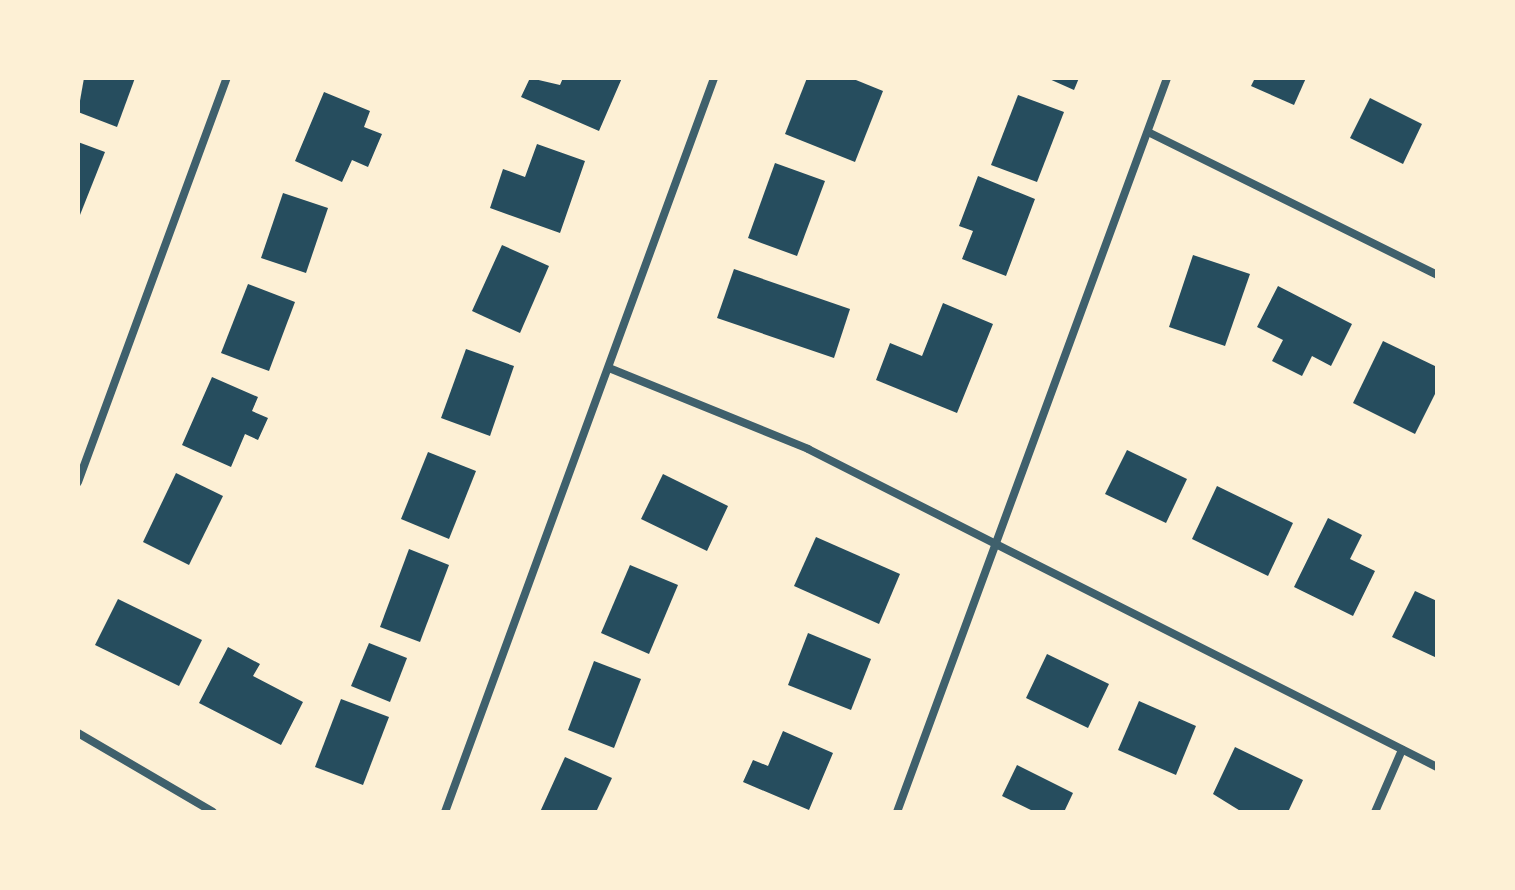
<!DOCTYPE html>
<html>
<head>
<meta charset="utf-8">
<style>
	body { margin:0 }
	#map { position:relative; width:1515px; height:890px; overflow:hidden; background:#fdf0d5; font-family:"DM Sans",sans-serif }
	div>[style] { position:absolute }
	.building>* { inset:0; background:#264d5e }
	.minor>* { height:8px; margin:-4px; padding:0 4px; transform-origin:4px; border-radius:4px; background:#3f606c }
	span { translate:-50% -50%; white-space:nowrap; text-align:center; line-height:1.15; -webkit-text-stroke:8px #fdf0d5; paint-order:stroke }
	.frame { position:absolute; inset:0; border:80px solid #fdf0d5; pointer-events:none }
</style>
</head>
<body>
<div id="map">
	<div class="building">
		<div style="clip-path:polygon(84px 78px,135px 78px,117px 127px,78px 112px)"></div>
		<div style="clip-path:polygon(530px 78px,560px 85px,563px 78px,622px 78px,599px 131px,521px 97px)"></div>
		<div style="clip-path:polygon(807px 78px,851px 78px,883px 91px,855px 162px,785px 134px)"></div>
		<div style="clip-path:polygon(1047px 78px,1079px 78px,1074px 90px)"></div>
		<div style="clip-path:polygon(1255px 78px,1306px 78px,1294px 105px,1251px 86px)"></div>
		<div style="clip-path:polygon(324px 92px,370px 111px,364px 127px,382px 134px,368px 167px,352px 160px,342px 182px,295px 161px)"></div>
		<div style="clip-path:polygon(1018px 95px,1064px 112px,1037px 182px,991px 165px)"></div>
		<div style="clip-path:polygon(1370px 98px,1422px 124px,1403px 164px,1350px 138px)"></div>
		<div style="clip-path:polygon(78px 142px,105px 152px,78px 220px)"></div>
		<div style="clip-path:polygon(537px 144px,585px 161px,560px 233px,490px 208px,503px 169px,525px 177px)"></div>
		<div style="clip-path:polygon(775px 163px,825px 181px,797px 256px,748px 238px)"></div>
		<div style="clip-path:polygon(978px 176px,1035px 199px,1006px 276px,962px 259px,973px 231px,959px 226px)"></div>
		<div style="clip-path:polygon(283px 193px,328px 208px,306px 273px,261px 258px)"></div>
		<div style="clip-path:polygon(502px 245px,549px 266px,520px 333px,472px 311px)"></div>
		<div style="clip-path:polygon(1193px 255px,1250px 274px,1225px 346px,1169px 327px)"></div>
		<div style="clip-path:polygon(734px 269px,850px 309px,834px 358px,717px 318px)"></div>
		<div style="clip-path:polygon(248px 284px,295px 302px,269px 371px,221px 353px)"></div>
		<div style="clip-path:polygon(1278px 286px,1352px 324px,1331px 366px,1312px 356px,1302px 376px,1272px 361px,1283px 340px,1257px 327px)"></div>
		<div style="clip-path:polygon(943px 303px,993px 324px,957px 413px,876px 380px,890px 343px,922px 356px)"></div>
		<div style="clip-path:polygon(1383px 341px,1437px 367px,1437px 390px,1415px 434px,1353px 403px)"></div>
		<div style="clip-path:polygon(466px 349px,514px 366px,490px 436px,441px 418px)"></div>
		<div style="clip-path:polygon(212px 377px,258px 397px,252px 411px,268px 418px,258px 440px,245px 434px,231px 467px,182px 445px)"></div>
		<div style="clip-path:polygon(1127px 450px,1187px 479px,1166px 523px,1105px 494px)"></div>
		<div style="clip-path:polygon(428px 452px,476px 471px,449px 539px,401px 519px)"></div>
		<div style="clip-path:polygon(176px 473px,223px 496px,189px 565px,143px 542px)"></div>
		<div style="clip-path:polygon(663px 474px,728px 506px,707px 551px,641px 519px)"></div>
		<div style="clip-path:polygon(1217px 486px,1293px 523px,1268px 576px,1192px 539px)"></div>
		<div style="clip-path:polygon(1328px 518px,1362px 535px,1350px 559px,1375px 571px,1353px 616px,1294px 587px)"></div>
		<div style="clip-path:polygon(816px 537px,900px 574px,879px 624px,794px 586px)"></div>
		<div style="clip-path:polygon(409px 549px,449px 565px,420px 642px,380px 627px)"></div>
		<div style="clip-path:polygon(630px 565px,678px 585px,649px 654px,601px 633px)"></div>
		<div style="clip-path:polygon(1415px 591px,1437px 601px,1437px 658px,1392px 637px)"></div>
		<div style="clip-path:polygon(118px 599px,202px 640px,179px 686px,95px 645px)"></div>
		<div style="clip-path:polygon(808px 633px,871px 659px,851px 710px,788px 685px)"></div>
		<div style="clip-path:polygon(369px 643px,407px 658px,390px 702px,351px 686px)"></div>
		<div style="clip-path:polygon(228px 647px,260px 664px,253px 676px,303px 702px,281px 745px,199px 703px)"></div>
		<div style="clip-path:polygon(1047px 654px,1109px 684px,1088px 728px,1026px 698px)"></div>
		<div style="clip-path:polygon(594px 661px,641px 679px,614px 748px,568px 730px)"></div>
		<div style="clip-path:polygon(341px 699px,389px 717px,363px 785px,315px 767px)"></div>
		<div style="clip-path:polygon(1139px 701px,1196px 726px,1176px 775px,1118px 750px)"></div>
		<div style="clip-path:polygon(783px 731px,833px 753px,809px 810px,743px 782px,753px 760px,768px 766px)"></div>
		<div style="clip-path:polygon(1235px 747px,1303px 780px,1288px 812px,1242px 812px,1213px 794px)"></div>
		<div style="clip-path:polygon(565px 757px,612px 778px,596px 812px,540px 812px)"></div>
		<div style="clip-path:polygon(1017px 765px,1073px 793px,1064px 812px,1035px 812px,1002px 796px)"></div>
	</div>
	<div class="minor">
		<div style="left:1148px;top:132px;width:322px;rotate:26.3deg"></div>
		<div style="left:609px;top:368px;width:215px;rotate:22.1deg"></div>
		<div style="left:808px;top:449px;width:705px;rotate:26.82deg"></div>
		<div style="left:78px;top:482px;width:431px;rotate:-69.8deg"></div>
		<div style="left:78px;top:733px;width:156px;rotate:30.3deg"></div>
		<div style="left:445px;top:812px;width:782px;rotate:-69.87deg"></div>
		<div style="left:897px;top:812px;width:782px;rotate:-69.8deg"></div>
		<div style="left:1375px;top:812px;width:68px;rotate:-66.5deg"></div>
	</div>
	<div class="frame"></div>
</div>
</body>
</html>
